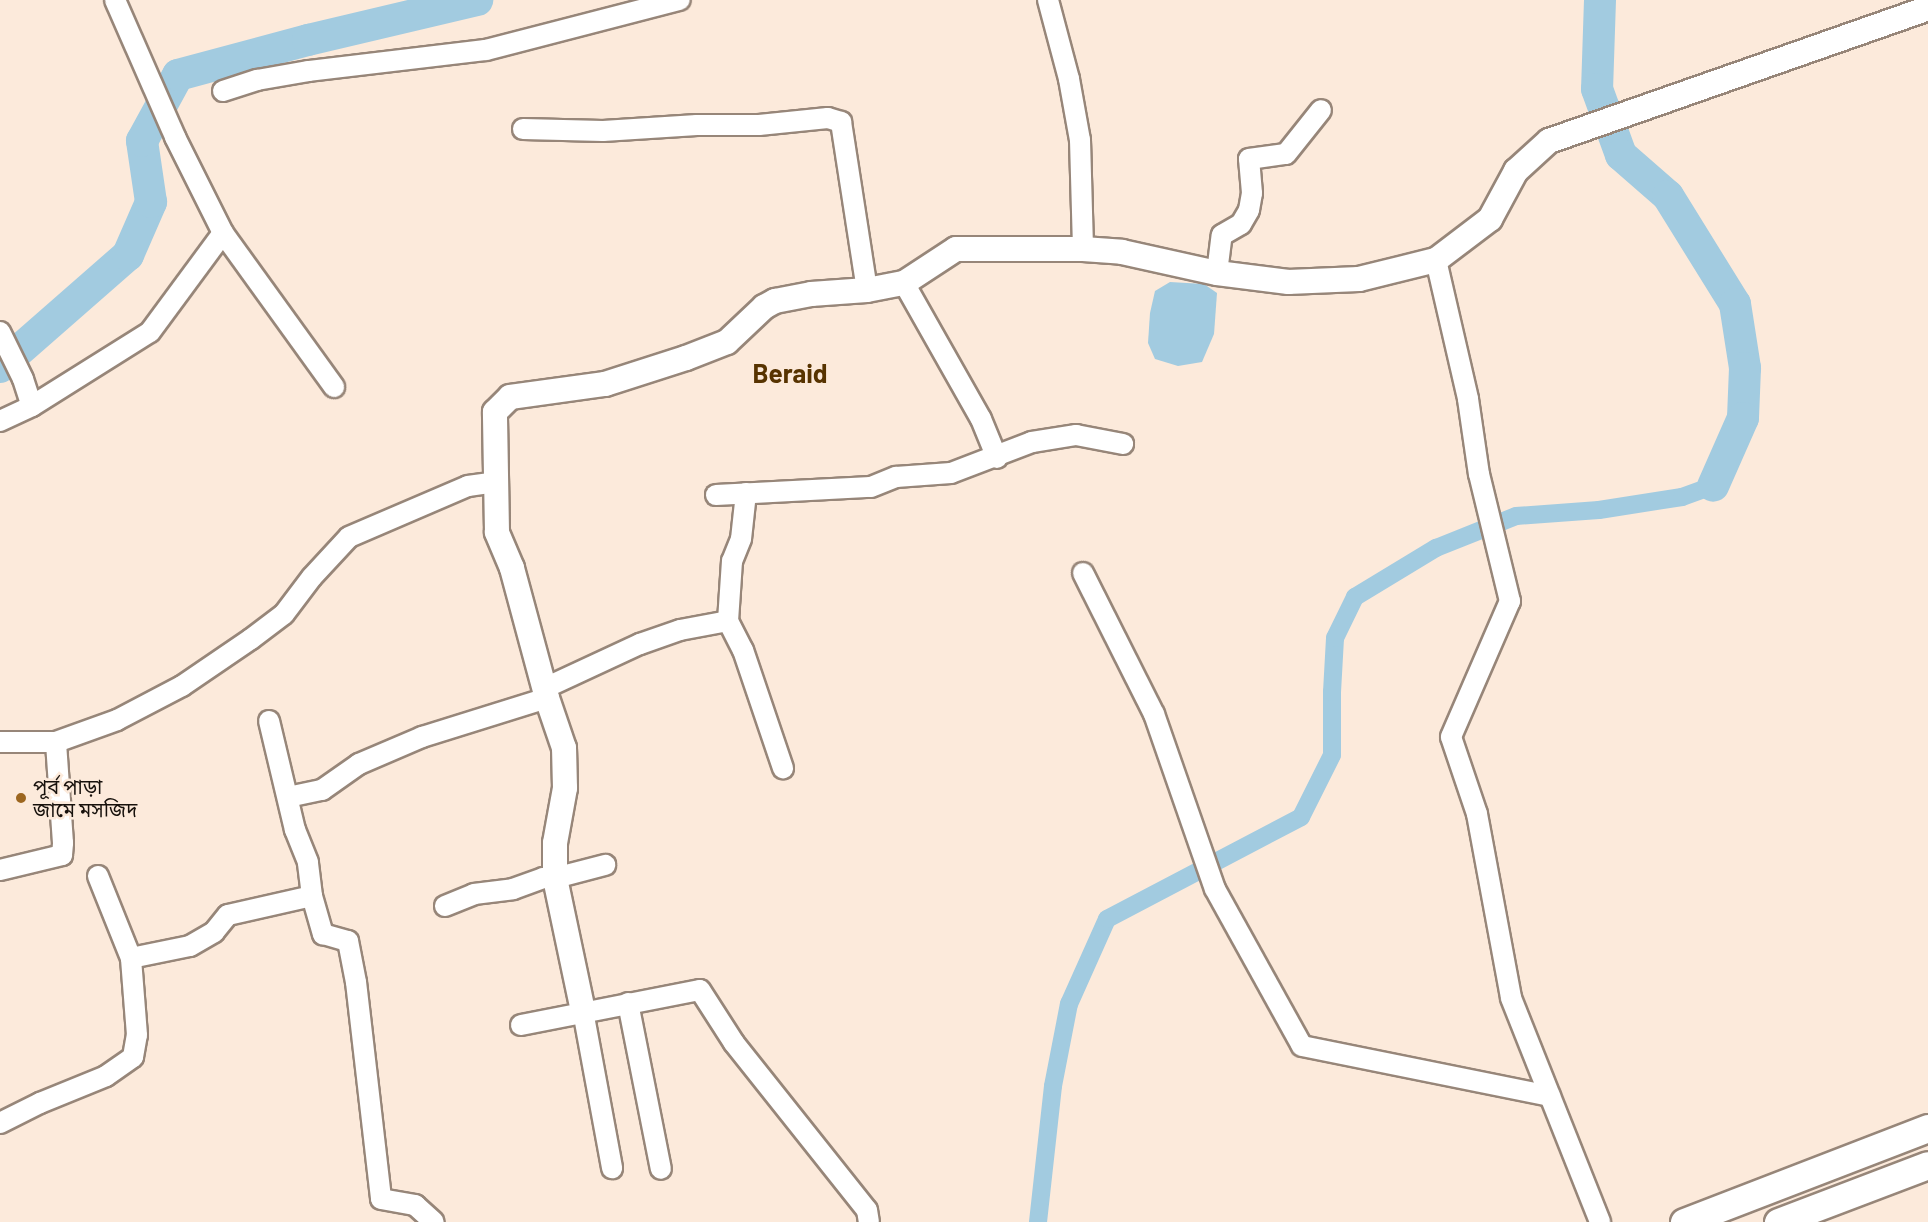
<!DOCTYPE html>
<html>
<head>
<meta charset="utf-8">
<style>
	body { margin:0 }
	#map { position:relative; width:1928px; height:1222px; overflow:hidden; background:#fceadb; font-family:Barlow,"Noto Sans Bengali",sans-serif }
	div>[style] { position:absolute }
	.water>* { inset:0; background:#a2cbe0 }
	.canal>* { height:18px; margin:-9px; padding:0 9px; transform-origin:9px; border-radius:9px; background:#a2cbe0 }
	.river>* { height:32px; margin:-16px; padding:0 16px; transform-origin:16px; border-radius:16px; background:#a2cbe0 }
	.roads { filter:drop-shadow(2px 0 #978679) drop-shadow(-2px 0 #978679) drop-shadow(0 2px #978679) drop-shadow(0 -2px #978679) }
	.minor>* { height:20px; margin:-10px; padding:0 10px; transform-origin:10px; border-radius:10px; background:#fff }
	.tertiary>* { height:24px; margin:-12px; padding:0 12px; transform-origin:12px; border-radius:12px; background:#fff }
	.secondary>* { height:27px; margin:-13.5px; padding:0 13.5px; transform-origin:13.5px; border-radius:13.5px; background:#fff }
	.dots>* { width:16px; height:16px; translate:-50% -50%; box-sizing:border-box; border:3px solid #fceadb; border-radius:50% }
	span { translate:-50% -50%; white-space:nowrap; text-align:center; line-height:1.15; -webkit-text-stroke:5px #fceadb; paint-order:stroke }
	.poi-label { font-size:20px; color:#17110c }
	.left { translate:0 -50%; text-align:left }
	.district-label { font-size:26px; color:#573300; font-weight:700 }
</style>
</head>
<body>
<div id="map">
	<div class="water">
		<div style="clip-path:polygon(1170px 282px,1204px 284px,1217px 293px,1214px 334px,1202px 362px,1178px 366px,1155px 359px,1148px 343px,1150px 313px,1155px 291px)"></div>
	</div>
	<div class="canal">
		<div style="left:1038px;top:1222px;width:137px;rotate:-83.7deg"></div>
		<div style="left:1053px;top:1086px;width:84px;rotate:-79deg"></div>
		<div style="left:1069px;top:1004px;width:93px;rotate:-65.9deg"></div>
		<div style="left:1107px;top:919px;width:219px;rotate:-27.7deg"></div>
		<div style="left:1301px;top:817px;width:69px;rotate:-63.4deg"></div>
		<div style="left:1332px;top:755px;width:63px;rotate:-90deg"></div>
		<div style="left:1332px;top:692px;width:54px;rotate:-86.8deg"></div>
		<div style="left:1335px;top:638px;width:46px;rotate:-64deg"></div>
		<div style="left:1355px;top:597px;width:95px;rotate:-31.2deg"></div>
		<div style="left:1436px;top:548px;width:86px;rotate:-21.8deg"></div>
		<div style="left:1516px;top:516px;width:83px;rotate:-4.1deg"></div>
		<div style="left:1599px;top:510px;width:84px;rotate:-8.9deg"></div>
		<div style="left:1682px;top:497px;width:33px;rotate:-20deg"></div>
	</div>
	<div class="river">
		<div style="left:1600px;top:0;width:89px;rotate:91.9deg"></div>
		<div style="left:1597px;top:89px;width:70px;rotate:70deg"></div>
		<div style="left:1621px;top:155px;width:62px;rotate:41.1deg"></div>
		<div style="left:1668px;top:196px;width:127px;rotate:58.2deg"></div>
		<div style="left:1735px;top:304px;width:65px;rotate:81.1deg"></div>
		<div style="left:1745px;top:368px;width:50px;rotate:92.3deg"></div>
		<div style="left:1743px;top:418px;width:74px;rotate:113.8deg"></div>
		<div style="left:0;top:367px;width:170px;rotate:-41.2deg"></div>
		<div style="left:128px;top:255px;width:58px;rotate:-66.5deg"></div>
		<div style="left:151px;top:202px;width:62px;rotate:-98.4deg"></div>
		<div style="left:142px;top:141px;width:75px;rotate:-61.4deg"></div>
		<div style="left:178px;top:75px;width:135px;rotate:-15.1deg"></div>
		<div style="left:308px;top:40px;width:174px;rotate:-13.3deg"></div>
	</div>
	<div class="roads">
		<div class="minor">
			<div style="left:115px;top:0;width:150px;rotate:66.3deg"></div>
			<div style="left:175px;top:137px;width:107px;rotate:63.4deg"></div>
			<div style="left:223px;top:233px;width:190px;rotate:54.2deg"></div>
			<div style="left:1048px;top:0;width:82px;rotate:75.1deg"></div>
			<div style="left:1069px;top:79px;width:62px;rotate:79.8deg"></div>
			<div style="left:1080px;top:140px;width:109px;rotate:88.4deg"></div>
			<div style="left:223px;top:91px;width:36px;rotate:-18deg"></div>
			<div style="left:257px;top:80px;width:53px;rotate:-9.8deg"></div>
			<div style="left:309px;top:71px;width:178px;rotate:-6.8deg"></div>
			<div style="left:486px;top:50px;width:200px;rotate:-14.5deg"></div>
			<div style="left:523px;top:129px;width:80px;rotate:1.4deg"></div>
			<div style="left:603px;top:131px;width:94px;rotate:-3.7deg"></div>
			<div style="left:697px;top:125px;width:62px"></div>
			<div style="left:759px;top:125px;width:69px;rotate:-5.8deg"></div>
			<div style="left:828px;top:118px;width:14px;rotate:17deg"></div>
			<div style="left:841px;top:122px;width:170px;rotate:81.2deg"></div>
			<div style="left:1436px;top:260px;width:143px;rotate:77deg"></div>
			<div style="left:1468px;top:399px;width:76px;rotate:81.7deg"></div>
			<div style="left:1479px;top:474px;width:131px;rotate:76.3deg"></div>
			<div style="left:1510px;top:601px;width:148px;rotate:113.5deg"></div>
			<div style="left:1451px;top:737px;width:81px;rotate:71.3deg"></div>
			<div style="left:1477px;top:814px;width:187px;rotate:79.5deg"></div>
			<div style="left:1511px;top:998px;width:241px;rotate:68.3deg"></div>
			<div style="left:1217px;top:273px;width:38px;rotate:-83deg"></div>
			<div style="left:1222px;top:235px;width:22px;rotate:-30deg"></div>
			<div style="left:1241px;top:224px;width:16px;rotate:-60deg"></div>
			<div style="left:1249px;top:210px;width:17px;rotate:-80deg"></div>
			<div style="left:1252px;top:193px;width:34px;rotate:-95deg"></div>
			<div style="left:1249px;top:159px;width:37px;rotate:-8deg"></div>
			<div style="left:1286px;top:154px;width:56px;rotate:-51.5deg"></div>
			<div style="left:904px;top:283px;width:156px;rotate:60.5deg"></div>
			<div style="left:981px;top:419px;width:42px;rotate:67.7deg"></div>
			<div style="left:0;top:332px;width:52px;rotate:63.9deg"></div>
			<div style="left:23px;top:379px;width:28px;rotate:72deg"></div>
			<div style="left:0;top:421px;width:35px;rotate:-25deg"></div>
			<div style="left:32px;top:406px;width:139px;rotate:-32.1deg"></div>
			<div style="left:150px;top:332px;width:123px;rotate:-53.6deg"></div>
			<div style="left:746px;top:493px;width:46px;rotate:96.2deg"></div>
			<div style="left:741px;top:539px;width:24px;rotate:112deg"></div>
			<div style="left:732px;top:561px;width:60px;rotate:93.8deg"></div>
			<div style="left:728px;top:621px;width:33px;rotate:63deg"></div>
			<div style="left:743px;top:650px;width:125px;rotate:71.3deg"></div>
			<div style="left:716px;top:495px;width:155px;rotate:-3deg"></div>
			<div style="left:871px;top:487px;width:27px;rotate:-22deg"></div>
			<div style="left:896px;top:477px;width:55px;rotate:-4.2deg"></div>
			<div style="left:951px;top:473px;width:87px;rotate:-20.9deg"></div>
			<div style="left:1032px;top:442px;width:45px;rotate:-9deg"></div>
			<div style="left:1076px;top:435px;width:48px;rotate:10.8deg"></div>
			<div style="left:1083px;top:573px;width:158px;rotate:63.3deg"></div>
			<div style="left:1154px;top:714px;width:185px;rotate:70.8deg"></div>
			<div style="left:1215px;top:889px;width:179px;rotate:61deg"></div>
			<div style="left:1302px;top:1046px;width:253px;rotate:11.4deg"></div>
			<div style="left:545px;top:688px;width:105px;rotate:-24.9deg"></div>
			<div style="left:640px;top:644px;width:42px;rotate:-19.3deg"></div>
			<div style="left:680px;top:630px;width:49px;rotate:-10.6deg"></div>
			<div style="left:0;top:742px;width:56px"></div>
			<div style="left:288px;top:797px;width:35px;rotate:-12deg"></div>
			<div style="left:322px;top:790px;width:45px;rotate:-35.1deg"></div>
			<div style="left:359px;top:764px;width:69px;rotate:-23.2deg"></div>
			<div style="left:422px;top:737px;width:131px;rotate:-17.3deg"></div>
			<div style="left:0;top:870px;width:64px;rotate:-13.6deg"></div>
			<div style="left:62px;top:855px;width:12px;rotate:-85deg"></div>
			<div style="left:63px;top:843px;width:101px;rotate:-94deg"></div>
			<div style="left:56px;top:742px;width:65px;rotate:-19.8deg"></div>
			<div style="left:117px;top:720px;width:73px;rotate:-27.6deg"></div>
			<div style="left:182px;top:686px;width:83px;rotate:-34.3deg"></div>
			<div style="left:251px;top:639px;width:41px;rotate:-37.1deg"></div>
			<div style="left:284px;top:614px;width:46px;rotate:-52.9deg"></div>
			<div style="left:312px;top:577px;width:54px;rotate:-47.2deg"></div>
			<div style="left:349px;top:537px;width:129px;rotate:-23.2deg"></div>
			<div style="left:468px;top:486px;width:28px;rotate:-8deg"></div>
			<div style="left:98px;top:876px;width:88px;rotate:68.1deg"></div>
			<div style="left:312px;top:896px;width:40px;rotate:74deg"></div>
			<div style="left:323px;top:934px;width:26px;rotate:16deg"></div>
			<div style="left:348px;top:941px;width:42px;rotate:79deg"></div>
			<div style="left:356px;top:982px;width:218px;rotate:83.4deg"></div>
			<div style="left:381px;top:1199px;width:35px;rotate:10deg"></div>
			<div style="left:415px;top:1205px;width:25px;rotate:42deg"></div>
			<div style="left:445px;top:906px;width:31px;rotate:-22deg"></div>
			<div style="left:474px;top:894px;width:39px;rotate:-7deg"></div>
			<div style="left:513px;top:889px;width:32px;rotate:-20deg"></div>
			<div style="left:543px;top:878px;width:12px"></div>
			<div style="left:555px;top:878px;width:52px;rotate:-14.6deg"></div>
			<div style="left:628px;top:1003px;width:169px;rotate:78.8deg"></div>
			<div style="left:583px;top:1011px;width:160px;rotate:79.5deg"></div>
			<div style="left:521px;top:1025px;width:182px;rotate:-11.1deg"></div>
			<div style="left:700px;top:990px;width:63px;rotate:57.3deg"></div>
			<div style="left:734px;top:1043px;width:213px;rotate:51.5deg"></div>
			<div style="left:867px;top:1210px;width:12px;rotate:81deg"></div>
			<div style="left:0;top:1123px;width:45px;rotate:-26.6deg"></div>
			<div style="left:40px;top:1103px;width:71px;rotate:-22.2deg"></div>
			<div style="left:106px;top:1076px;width:33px;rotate:-35deg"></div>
			<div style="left:133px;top:1057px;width:22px;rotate:-80deg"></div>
			<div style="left:137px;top:1035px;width:77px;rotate:-94.5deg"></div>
			<div style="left:131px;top:958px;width:60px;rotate:-11.5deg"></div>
			<div style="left:190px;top:946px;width:28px;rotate:-30deg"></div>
			<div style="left:214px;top:932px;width:22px;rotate:-51deg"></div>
			<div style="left:228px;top:915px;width:86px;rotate:-12.7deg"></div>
			<div style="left:312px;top:896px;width:34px;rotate:-97deg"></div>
			<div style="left:308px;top:862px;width:35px;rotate:-112deg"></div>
			<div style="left:295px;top:830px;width:112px;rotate:-103.4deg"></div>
		</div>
		<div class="tertiary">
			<div style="left:583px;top:1011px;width:136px;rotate:-101.9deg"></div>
			<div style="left:555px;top:878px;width:35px;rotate:-90deg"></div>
			<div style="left:555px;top:843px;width:56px;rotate:-79.7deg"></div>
			<div style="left:565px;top:788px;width:40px;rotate:-91.4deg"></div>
			<div style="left:564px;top:748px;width:53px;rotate:-108.8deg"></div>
			<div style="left:547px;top:698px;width:135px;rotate:-105.1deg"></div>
			<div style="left:512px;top:568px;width:39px;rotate:-113deg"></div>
			<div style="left:497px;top:532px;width:120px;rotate:-91deg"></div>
			<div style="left:495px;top:412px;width:21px;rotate:-45deg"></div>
			<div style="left:510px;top:397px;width:96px;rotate:-7.8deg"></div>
			<div style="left:605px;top:384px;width:85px;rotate:-17.8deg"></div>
			<div style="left:686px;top:358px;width:44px;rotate:-21.3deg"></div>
			<div style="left:727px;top:342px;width:51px;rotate:-43.4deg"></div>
			<div style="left:764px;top:307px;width:13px;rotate:-29deg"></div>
			<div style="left:775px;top:301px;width:37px;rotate:-11deg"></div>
			<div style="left:811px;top:294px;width:56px;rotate:-4.1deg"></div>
			<div style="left:867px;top:290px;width:38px;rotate:-11deg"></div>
			<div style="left:904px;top:283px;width:62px;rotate:-33.2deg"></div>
			<div style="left:956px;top:249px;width:127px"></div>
			<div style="left:1083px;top:249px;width:39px;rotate:4deg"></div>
			<div style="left:1122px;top:252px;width:97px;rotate:12.5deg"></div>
			<div style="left:1217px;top:273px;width:72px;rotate:7.2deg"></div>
			<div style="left:1288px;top:282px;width:71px;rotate:-2.4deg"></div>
			<div style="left:1359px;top:279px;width:79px;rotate:-13.9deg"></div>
			<div style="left:1436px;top:260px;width:68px;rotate:-37.2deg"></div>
			<div style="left:1490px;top:219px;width:55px;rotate:-61.6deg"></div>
			<div style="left:1516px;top:171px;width:45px;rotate:-42.3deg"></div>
			<div style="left:1549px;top:141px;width:402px;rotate:-19.3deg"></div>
		</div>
		<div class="secondary">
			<div style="left:1684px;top:1222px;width:261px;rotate:-21.1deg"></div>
			<div style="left:1778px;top:1222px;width:160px;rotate:-20.8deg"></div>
		</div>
	</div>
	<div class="dots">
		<div style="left:21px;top:798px;background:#9c661f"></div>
	</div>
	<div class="poi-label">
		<span class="left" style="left:33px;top:798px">পূর্ব পাড়া<br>জামে মসজিদ</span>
	</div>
	<div class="district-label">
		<span style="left:790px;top:373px">Beraid</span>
	</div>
</div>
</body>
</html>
